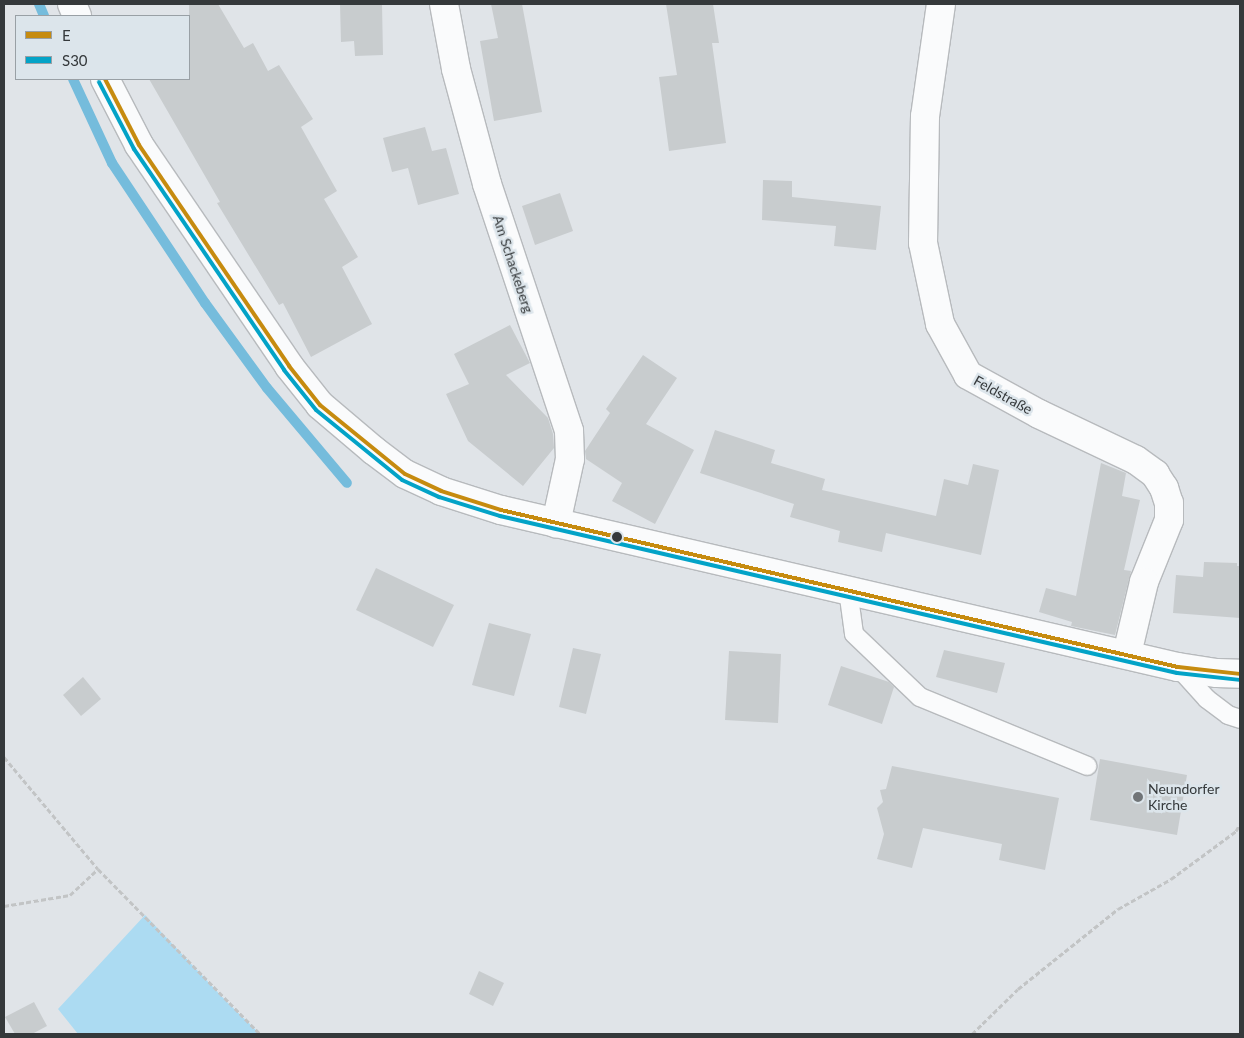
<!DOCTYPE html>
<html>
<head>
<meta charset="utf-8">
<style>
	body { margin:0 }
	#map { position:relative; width:1244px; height:1038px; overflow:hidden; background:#e0e4e8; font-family:Lato,sans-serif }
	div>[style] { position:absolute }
	.green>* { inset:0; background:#acdbf2 }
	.stream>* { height:10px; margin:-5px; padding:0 5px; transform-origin:5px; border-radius:5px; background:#75bcdc }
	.building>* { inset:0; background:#c8ccce }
	.path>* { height:3px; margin-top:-1.5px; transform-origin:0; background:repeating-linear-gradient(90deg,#c2c4c5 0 5px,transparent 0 7.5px) }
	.roads { filter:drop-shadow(1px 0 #b7babd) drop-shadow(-1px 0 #b7babd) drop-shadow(0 1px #b7babd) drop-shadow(0 -1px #b7babd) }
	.lane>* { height:18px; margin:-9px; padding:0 9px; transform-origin:9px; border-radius:9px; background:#fafbfc }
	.street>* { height:28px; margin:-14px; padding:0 14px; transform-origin:14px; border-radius:14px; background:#fafbfc }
	.bus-1>* { height:4px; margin:-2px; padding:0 2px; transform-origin:2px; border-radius:2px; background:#c68b0f }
	.bus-2>* { height:4px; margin:-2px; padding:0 2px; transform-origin:2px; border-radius:2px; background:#03a3c7 }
	.dots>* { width:14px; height:14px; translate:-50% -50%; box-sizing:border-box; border:2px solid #dce5eb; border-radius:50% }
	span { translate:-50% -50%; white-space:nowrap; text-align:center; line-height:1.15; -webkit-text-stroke:5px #dce5eb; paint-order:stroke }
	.street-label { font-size:14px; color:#35393b }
	.poi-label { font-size:14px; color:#35393b }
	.left { translate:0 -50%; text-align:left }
	.frame { position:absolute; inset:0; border:5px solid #35393b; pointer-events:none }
	.legend { position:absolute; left:15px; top:15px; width:175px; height:65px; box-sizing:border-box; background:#dce5eb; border:1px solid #99a0a5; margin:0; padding:6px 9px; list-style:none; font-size:15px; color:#35393b }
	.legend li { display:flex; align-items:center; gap:10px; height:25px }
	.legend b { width:25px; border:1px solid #99a0a5 }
</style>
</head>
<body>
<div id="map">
	<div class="green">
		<div style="clip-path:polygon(145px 915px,227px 1002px,260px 1034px,78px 1034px,58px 1009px)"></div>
	</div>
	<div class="stream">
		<div style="left:39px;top:4px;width:13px;rotate:67deg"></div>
		<div style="left:73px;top:79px;width:93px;rotate:65.1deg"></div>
		<div style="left:112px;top:163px;width:168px;rotate:56.4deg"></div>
		<div style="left:205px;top:303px;width:105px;rotate:53.9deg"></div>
		<div style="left:267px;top:388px;width:124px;rotate:49.9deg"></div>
	</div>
	<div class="building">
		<div style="clip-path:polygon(189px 4px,218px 4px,244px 48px,253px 43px,268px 71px,279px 65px,313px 119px,301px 127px,337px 191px,324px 199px,358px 257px,342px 267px,372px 324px,311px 357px,283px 303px,279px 305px,217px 203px,220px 202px,149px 79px,189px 79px)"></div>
		<div style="clip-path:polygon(340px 4px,382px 4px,383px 55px,355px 56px,354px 41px,341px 42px)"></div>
		<div style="clip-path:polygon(491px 4px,522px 4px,542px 112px,494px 121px,480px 41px,498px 38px)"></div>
		<div style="clip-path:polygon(666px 4px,713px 4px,719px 43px,712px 43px,726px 143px,669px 151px,659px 77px,677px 75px)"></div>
		<div style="clip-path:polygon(425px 127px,432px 151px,446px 148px,459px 194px,418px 205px,408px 168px,392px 172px,383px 138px)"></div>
		<div style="clip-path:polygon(763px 180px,792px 181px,792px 197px,881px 206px,876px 250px,834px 246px,836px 226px,762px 220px)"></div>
		<div style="clip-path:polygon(560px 193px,573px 231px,535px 245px,522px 206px)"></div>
		<div style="clip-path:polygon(510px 325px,530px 363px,506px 375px,548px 418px,553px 434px,554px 448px,523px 486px,468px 441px,446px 394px,469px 384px,454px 354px)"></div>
		<div style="clip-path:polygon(643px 355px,677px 378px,646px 424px,694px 450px,655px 524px,612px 501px,622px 483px,586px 459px,585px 451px,610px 413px,606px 409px)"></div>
		<div style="clip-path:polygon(715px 430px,775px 450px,771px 463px,825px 479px,822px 490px,936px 516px,944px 479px,968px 485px,973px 464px,999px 470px,981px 555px,886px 533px,882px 552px,838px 542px,840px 531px,790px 517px,794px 504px,700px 473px)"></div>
		<div style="clip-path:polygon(1101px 463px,1126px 473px,1122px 496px,1140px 500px,1124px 570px,1131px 571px,1115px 635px,1071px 626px,1072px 622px,1039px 612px,1046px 588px,1076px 596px)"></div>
		<div style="clip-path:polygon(1204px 562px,1237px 563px,1237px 566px,1240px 566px,1240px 618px,1173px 613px,1176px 575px,1203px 577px)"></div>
		<div style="clip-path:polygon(376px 568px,454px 605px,433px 647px,356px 610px)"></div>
		<div style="clip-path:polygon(489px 623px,531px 634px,514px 696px,472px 685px)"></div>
		<div style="clip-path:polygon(573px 648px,601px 654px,586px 714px,559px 707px)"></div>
		<div style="clip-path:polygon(944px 650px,1005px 663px,997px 693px,936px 677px)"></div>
		<div style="clip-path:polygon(729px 651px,781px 654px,778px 723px,725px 720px)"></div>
		<div style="clip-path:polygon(841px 666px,889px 682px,894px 687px,882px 724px,828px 705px)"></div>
		<div style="clip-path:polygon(83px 677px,101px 699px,81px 716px,63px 695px)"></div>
		<div style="clip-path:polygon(1100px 759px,1187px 775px,1177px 835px,1090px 820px)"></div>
		<div style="clip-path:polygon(892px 766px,1059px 798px,1045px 870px,999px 860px,1002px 844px,923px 828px,912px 868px,877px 859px,884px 834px,877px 808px,883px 802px,880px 790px,886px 789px)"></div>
		<div style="clip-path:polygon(479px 971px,504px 983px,493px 1006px,469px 994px)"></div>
		<div style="clip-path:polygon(34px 1002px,47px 1026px,32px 1034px,15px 1034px,5px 1017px)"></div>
	</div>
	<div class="path">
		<div style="left:4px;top:757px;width:146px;rotate:50deg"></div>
		<div style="left:98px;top:869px;width:231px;rotate:45.5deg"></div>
		<div style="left:4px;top:906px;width:67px;rotate:-9.5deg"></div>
		<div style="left:70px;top:895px;width:38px;rotate:-43deg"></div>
		<div style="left:972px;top:1034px;width:64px;rotate:-44.4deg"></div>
		<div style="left:1018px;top:989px;width:128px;rotate:-38.7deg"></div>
		<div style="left:1118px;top:909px;width:61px;rotate:-29.5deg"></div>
		<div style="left:1171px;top:879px;width:81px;rotate:-36.4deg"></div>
		<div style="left:1236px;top:831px;width:8px;rotate:-60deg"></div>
	</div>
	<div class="roads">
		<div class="lane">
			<div style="left:848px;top:590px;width:44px;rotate:82.2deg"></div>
			<div style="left:854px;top:634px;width:91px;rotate:43.7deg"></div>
			<div style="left:920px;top:697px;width:181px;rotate:22.4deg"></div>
			<div style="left:1178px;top:667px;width:43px;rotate:47.8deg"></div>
			<div style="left:1207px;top:699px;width:26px;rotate:37deg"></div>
			<div style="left:1228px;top:715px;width:13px;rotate:18deg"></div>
		</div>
		<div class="street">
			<div style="left:72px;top:4px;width:13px;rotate:67deg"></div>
			<div style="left:444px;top:4px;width:66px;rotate:79.5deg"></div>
			<div style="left:456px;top:69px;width:119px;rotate:74.9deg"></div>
			<div style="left:487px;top:184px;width:260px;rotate:71.6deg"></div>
			<div style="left:569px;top:431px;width:28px;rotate:88deg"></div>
			<div style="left:570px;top:459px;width:66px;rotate:102.3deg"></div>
			<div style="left:941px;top:4px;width:113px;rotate:98.1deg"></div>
			<div style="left:925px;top:116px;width:127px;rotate:90.9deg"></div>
			<div style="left:923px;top:243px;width:83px;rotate:78.1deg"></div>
			<div style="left:940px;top:324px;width:58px;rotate:61.2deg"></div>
			<div style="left:968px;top:375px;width:81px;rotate:28.8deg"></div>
			<div style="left:1039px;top:414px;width:107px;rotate:25.4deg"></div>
			<div style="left:1136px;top:460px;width:24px;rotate:36deg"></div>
			<div style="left:1155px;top:474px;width:17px;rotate:57deg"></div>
			<div style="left:1164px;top:488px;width:16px;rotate:72deg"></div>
			<div style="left:1169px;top:503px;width:17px;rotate:90deg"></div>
			<div style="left:1169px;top:520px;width:67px;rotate:112deg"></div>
			<div style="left:1144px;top:582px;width:74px;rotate:103.3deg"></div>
			<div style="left:105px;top:79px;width:74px;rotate:62.7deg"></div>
			<div style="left:139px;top:145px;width:267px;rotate:55.8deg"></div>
			<div style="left:289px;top:366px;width:50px;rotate:51.5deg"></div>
			<div style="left:320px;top:405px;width:70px;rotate:40.3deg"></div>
			<div style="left:373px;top:450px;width:40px;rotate:37deg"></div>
			<div style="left:405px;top:474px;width:40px;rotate:25deg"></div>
			<div style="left:441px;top:491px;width:63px;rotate:17.6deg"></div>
			<div style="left:501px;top:510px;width:695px;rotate:13.06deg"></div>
			<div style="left:1178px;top:667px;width:39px;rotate:9deg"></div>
			<div style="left:1217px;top:673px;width:23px;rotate:2deg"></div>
		</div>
	</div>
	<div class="bus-1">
		<div style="left:105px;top:79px;width:74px;rotate:62.7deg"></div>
		<div style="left:139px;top:145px;width:267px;rotate:55.8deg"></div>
		<div style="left:289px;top:366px;width:50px;rotate:51.5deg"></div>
		<div style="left:320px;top:405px;width:109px;rotate:39.1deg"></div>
		<div style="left:405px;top:474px;width:40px;rotate:25deg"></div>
		<div style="left:441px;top:491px;width:63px;rotate:17.6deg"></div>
		<div style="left:501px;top:510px;width:695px;rotate:13.06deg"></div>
		<div style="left:1178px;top:667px;width:62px;rotate:6.4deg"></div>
	</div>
	<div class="bus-2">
		<div style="left:99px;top:82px;width:76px;rotate:62.4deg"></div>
		<div style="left:134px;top:149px;width:267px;rotate:55.8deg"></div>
		<div style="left:284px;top:370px;width:51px;rotate:51.3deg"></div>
		<div style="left:316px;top:410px;width:111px;rotate:39.1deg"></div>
		<div style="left:402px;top:480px;width:41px;rotate:24.7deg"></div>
		<div style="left:439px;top:497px;width:64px;rotate:17.3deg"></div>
		<div style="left:500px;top:516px;width:695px;rotate:13.06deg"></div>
		<div style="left:1177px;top:673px;width:63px;rotate:6.3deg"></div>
	</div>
	<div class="dots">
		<div style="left:617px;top:537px;background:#35393b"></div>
		<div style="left:1138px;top:797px;background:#717578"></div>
	</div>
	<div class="street-label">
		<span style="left:513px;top:264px;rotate:72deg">Am Schackeberg</span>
		<span style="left:1003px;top:395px;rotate:29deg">Feldstraße</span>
	</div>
	<div class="poi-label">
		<span class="left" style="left:1148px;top:797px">Neundorfer<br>Kirche</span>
	</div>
	<div class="frame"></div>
	<ul class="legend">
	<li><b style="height:6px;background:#c68b0f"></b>E</li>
	<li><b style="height:6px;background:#03a3c7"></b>S30</li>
	</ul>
</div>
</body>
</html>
